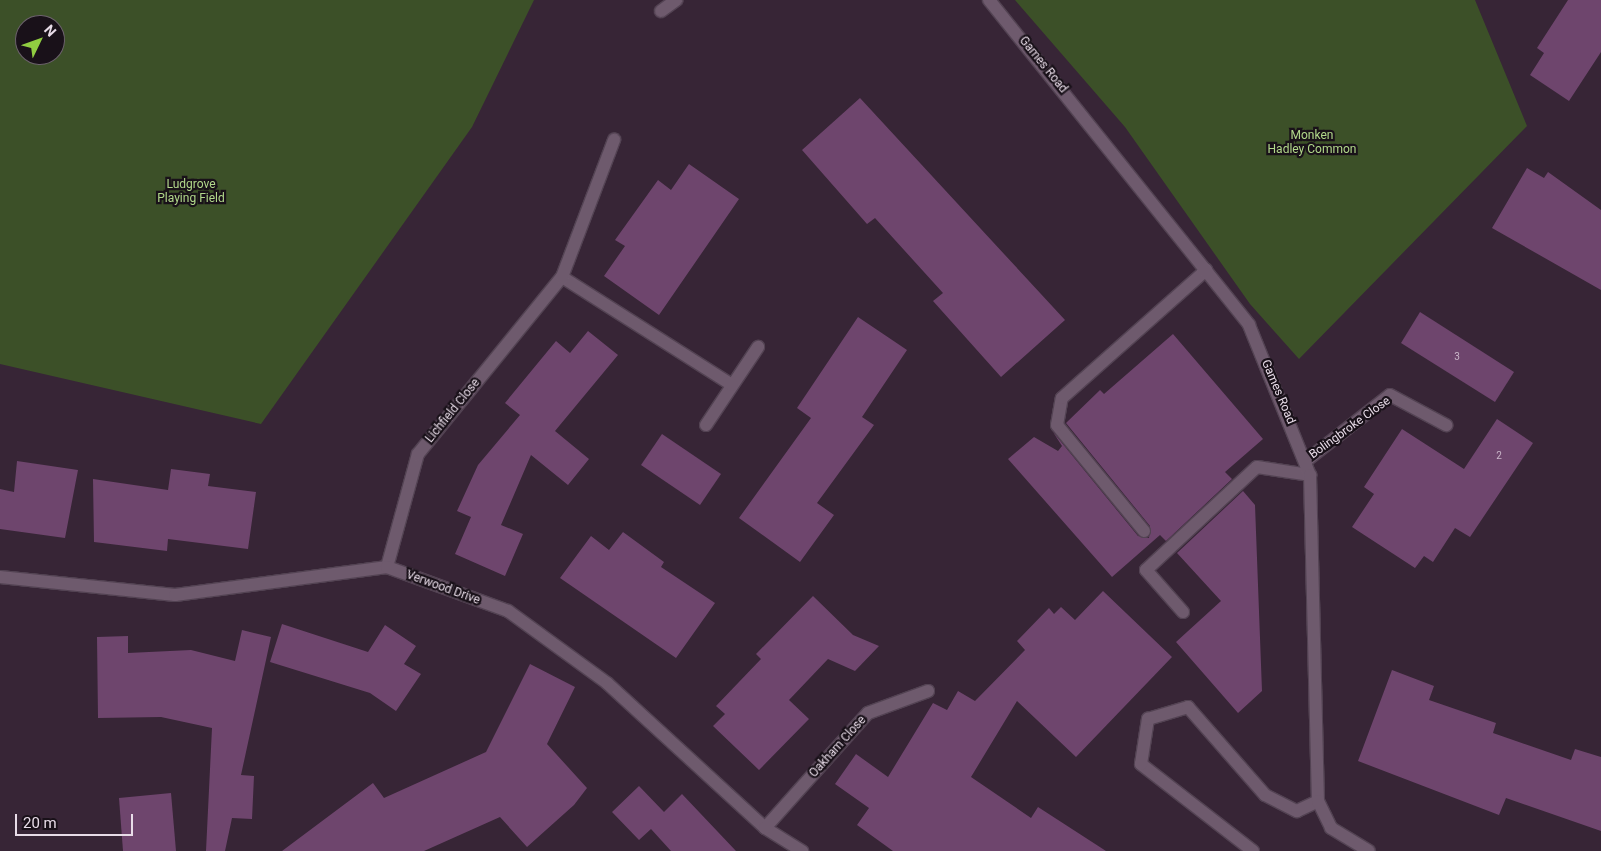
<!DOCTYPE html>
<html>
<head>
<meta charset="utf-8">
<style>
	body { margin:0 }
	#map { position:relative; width:1601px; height:851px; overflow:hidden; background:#372536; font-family:Roboto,sans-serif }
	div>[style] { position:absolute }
	.green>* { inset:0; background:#3c5028 }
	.building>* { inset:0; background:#6e456d }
	.roads { filter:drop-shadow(1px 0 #534353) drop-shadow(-1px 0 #534353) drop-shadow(0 1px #534353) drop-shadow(0 -1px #534353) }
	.service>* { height:12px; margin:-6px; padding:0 6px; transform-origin:6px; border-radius:6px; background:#6e5a6d }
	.minor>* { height:12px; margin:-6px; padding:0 6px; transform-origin:6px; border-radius:6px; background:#6e5a6d }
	span { translate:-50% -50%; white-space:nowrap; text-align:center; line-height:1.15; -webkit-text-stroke:4.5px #191119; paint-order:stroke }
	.number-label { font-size:10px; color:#cab6c9 }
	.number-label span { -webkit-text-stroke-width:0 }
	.street-label { font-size:12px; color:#e8dce8 }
	.park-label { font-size:12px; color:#b1d88a }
	.north { position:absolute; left:15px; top:15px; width:50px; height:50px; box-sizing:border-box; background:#191119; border:1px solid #6c626c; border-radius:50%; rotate:48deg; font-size:14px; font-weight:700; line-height:20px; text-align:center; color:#e8dce8 }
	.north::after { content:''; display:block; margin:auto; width:18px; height:22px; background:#90cd41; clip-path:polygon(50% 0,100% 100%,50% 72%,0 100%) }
	.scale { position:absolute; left:15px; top:814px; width:118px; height:22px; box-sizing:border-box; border:2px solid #e8dce8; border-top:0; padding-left:6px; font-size:15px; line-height:18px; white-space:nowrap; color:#e8dce8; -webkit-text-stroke:4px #191119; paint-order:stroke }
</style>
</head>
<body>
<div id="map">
	<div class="green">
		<div style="clip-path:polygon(evenodd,0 0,534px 0,472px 127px,261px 424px,0 364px,0 0,25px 25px,55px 25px,55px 55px,25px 55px,25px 25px)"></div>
		<div style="clip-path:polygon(1015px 0,1475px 0,1527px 126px,1299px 359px,1250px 304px,1125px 127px)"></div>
	</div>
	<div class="building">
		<div style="clip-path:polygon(1568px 0,1601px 0,1601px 52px,1569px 101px,1530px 75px,1544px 53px,1537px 48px)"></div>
		<div style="clip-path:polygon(860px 98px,1065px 320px,1001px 377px,933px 301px,943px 293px,875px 218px,867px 224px,802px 150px)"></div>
		<div style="clip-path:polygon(689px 164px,739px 199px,659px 315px,604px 276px,625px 246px,615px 240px,658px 180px,671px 190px)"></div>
		<div style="clip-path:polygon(1527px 168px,1544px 178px,1548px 172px,1601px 210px,1601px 290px,1492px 228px)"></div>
		<div style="clip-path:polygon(1420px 312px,1514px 372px,1495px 402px,1401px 343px)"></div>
		<div style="clip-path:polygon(858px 317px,907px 350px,862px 417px,874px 425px,817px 503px,834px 515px,800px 562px,739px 518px,811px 418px,797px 408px)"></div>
		<div style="clip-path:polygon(588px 331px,618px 355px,555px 431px,589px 459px,568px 485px,531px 455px,501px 525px,523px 534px,505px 576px,455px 554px,471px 517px,457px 511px,478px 465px,520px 415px,505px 403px,556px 341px,570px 353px)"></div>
		<div style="clip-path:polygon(1173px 334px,1263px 439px,1225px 472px,1232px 479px,1166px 541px,1160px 535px,1112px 577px,1008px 459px,1034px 437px,1058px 451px,1062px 446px,1053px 432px,1138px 536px,1149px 538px,1150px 526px,1066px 423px,1100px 390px,1104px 394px)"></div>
		<div style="clip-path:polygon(1497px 419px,1533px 443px,1470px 537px,1455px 528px,1433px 562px,1424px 556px,1415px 568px,1352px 527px,1374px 494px,1364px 487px,1402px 429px,1464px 469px)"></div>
		<div style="clip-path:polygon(662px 434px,721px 474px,700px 505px,641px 465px)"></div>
		<div style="clip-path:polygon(17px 461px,78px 470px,65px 538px,0 529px,0 489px,14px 492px)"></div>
		<div style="clip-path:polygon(171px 469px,210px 474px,208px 486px,256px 492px,248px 549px,168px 539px,167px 551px,94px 542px,93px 479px,168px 490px)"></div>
		<div style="clip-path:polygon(1243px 491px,1255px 505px,1262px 691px,1238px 713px,1176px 642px,1221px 601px,1177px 553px)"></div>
		<div style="clip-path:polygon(623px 532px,664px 562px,661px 567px,715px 603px,676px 658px,560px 578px,591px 536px,609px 550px)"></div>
		<div style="clip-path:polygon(1103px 591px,1172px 657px,1076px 757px,1017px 701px,971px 777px,1031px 818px,1038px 807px,1106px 851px,893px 851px,857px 825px,869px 808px,835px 784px,856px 754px,888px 777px,933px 703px,947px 710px,958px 691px,975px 701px,1025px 650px,1017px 641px,1049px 608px,1054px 614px,1061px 607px,1075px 620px)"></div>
		<div style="clip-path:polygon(813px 596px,853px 635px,879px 646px,855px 671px,828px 659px,789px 700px,809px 719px,759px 770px,713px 726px,725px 714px,716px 706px,761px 659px,756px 654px)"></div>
		<div style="clip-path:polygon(282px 624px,368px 652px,385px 625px,416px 646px,404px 664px,421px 674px,396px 711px,370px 693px,270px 662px)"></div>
		<div style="clip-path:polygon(242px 630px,271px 637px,241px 775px,254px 776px,252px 819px,232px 818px,225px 851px,206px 851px,212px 728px,161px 717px,98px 718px,97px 637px,128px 636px,128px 653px,191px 650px,235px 661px)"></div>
		<div style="clip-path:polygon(530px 664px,575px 687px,547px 744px,587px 788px,574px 805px,527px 847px,500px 817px,424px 851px,282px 851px,373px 783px,384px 798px,486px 752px)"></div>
		<div style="clip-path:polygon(1392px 670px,1434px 686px,1429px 700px,1496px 723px,1493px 733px,1571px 760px,1575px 749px,1601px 757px,1601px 831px,1506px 798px,1499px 815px,1358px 761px)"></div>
		<div style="clip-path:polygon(639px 786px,664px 812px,682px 794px,736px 851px,671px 851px,651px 829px,639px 840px,612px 812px)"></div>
		<div style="clip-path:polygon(171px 793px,176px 851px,123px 851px,119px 798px)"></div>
	</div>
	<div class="roads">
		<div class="service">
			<div style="left:661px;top:11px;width:19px;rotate:-36deg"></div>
			<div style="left:706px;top:425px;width:94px;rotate:-56.3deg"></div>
			<div style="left:1307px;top:460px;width:105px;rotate:-38.1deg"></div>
			<div style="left:1390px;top:395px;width:64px;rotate:28.2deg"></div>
			<div style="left:1144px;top:531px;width:137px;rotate:-129.4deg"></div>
			<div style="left:1057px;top:425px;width:27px;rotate:-80deg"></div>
			<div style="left:1062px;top:398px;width:193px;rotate:-41.6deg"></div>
			<div style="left:1183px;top:612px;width:56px;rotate:-131.4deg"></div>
			<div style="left:1146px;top:570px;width:151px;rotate:-42.9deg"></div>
			<div style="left:1257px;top:467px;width:54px;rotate:8.6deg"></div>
			<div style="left:1253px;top:851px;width:142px;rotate:-142.2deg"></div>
			<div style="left:1141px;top:764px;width:46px;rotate:-81.2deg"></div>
			<div style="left:1148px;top:719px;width:42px;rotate:-16.7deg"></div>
			<div style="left:1188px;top:707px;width:117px;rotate:48.8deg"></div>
			<div style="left:1265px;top:795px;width:36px;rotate:27deg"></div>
			<div style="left:1297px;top:811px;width:23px;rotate:-25deg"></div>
		</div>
		<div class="minor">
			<div style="left:989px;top:0;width:416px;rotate:51.3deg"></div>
			<div style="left:1249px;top:325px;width:162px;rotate:67.9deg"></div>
			<div style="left:1310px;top:475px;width:326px;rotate:88.6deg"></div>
			<div style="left:1318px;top:801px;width:30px;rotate:64deg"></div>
			<div style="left:1331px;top:828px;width:44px;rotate:31.2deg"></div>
			<div style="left:562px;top:277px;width:201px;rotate:32.4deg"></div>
			<div style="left:387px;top:567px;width:117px;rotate:-74.7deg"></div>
			<div style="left:418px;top:454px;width:228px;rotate:-50.9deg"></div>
			<div style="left:562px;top:277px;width:147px;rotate:-69.2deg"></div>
			<div style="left:0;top:577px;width:176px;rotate:5.9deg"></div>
			<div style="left:175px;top:595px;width:214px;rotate:-7.5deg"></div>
			<div style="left:387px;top:567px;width:129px;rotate:20deg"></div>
			<div style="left:508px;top:611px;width:122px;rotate:36deg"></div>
			<div style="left:607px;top:683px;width:214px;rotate:42.5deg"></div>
			<div style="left:765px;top:828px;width:44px;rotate:31.9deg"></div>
			<div style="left:765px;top:828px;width:154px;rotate:-48.2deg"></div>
			<div style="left:868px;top:713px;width:64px;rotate:-20.1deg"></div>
		</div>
	</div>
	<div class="number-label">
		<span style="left:1457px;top:357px">3</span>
		<span style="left:1499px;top:456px">2</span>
	</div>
	<div class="street-label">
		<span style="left:1043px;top:65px;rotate:51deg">Games Road</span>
		<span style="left:1278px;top:392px;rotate:67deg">Games Road</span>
		<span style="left:453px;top:411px;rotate:-51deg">Lichfield Close</span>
		<span style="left:1350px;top:428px;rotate:-36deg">Bolingbroke Close</span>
		<span style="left:443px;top:588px;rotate:20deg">Verwood Drive</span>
		<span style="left:838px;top:747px;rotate:-48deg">Oakham Close</span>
	</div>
	<div class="park-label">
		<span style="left:1312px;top:143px">Monken<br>Hadley Common</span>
		<span style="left:191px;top:192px">Ludgrove<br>Playing Field</span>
	</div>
	<div class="north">N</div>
	<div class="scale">20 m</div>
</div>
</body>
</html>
